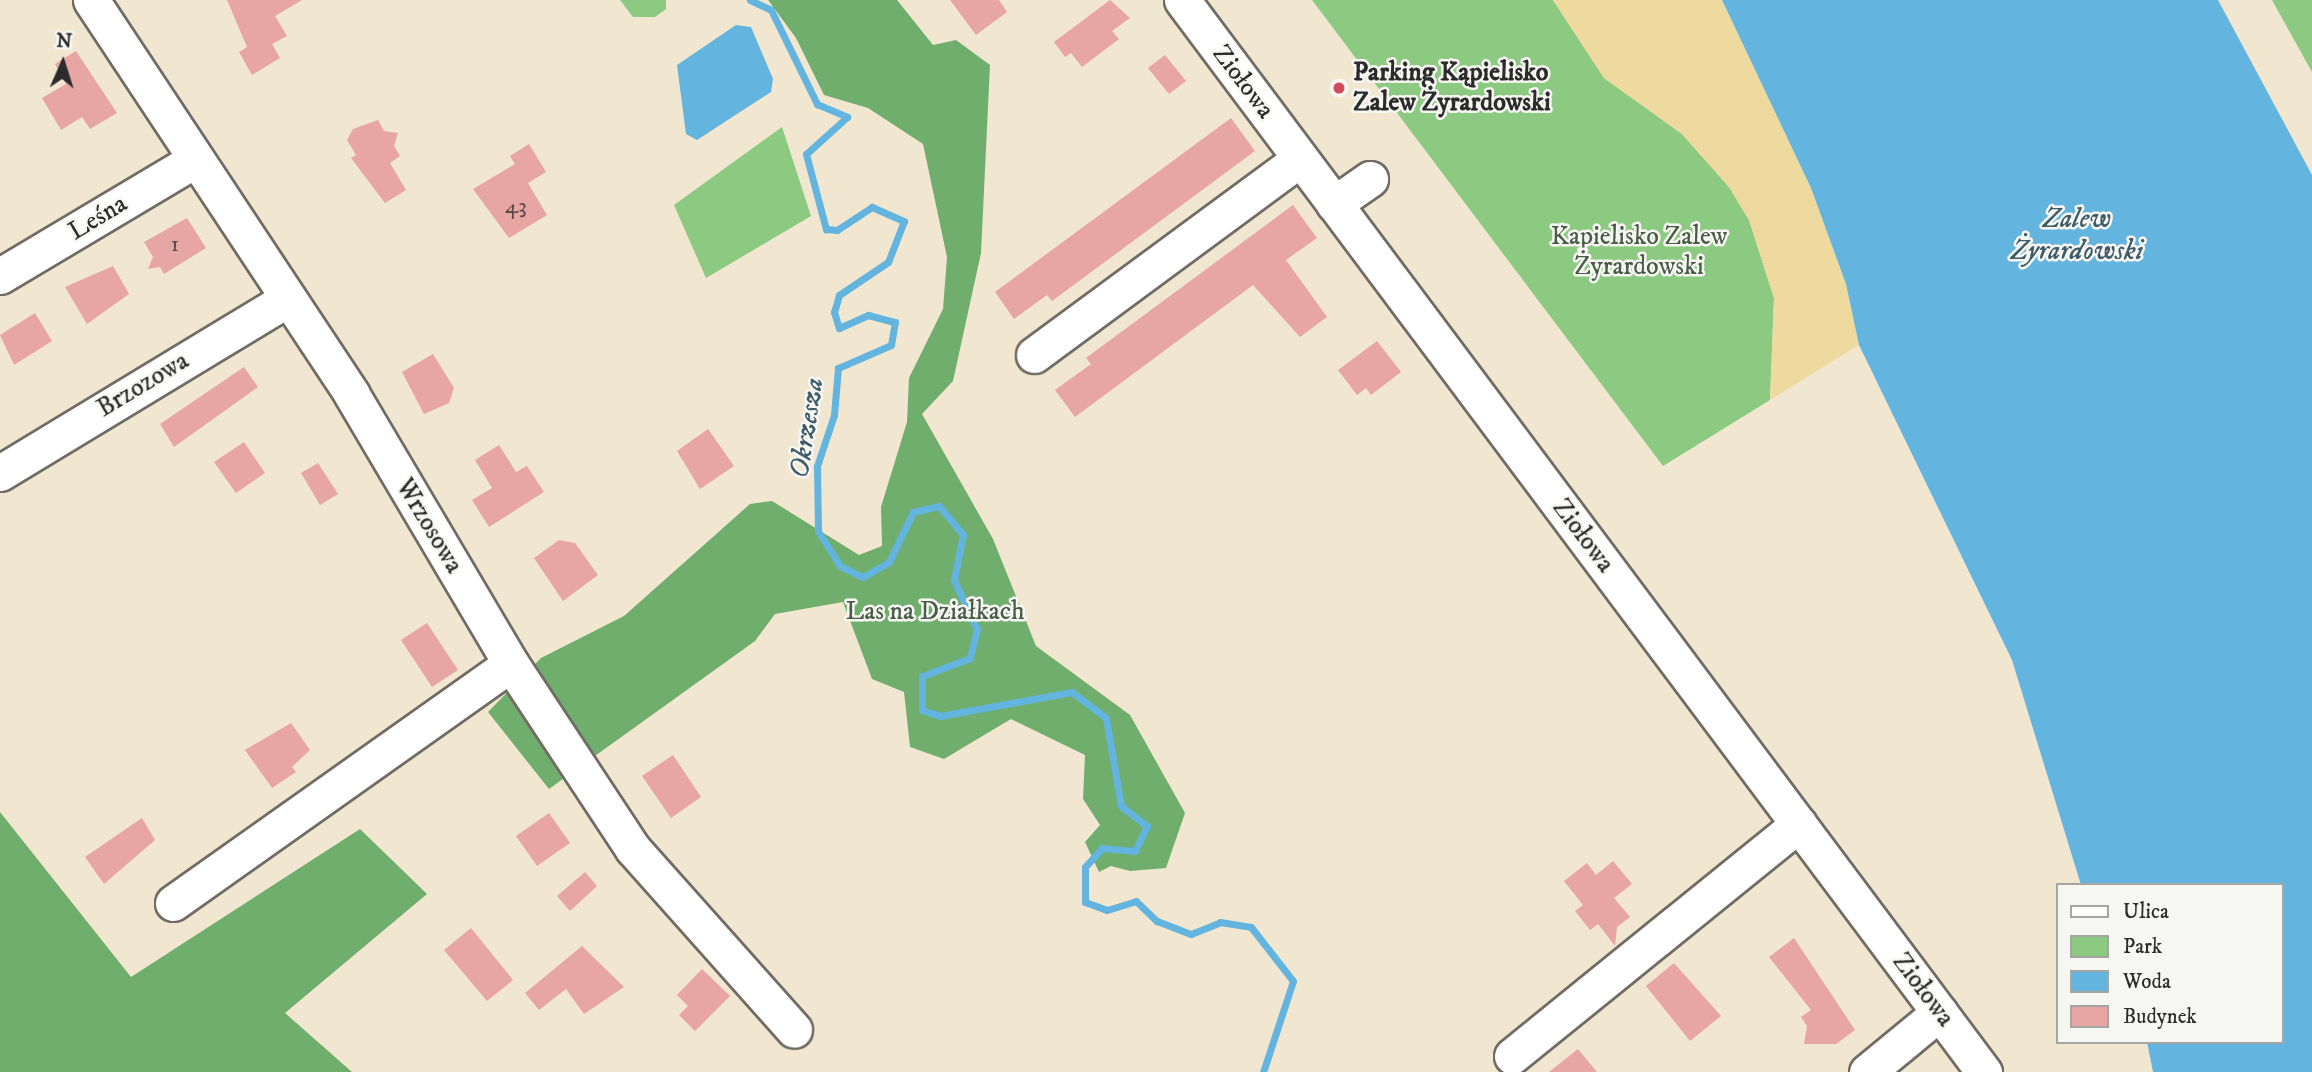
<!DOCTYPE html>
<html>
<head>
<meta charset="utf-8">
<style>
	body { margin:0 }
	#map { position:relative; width:2312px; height:1072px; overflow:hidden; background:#f1e6d0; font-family:"IM FELL DW Pica",serif }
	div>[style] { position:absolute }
	.green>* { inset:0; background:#8bca80 }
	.forest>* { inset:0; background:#70ae6e }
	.sand>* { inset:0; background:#eeda9e }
	.water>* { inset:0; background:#63b4de }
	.stream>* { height:7px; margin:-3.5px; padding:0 3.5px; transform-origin:3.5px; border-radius:3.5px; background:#63b4de }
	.building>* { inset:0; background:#e7a6a3 }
	.roads { filter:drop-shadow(2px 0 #706c65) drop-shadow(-2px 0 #706c65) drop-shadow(0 2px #706c65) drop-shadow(0 -2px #706c65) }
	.minor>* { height:35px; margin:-17.5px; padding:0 17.5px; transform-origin:17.5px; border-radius:17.5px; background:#fff }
	.dots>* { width:19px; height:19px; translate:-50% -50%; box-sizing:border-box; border:4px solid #f6f6f2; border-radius:50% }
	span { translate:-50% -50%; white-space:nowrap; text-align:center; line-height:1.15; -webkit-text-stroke:5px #f6f6f2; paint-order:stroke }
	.number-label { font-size:23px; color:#5a4a49 }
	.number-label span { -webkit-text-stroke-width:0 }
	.poi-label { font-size:26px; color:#2b2b2b; font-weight:700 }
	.left { translate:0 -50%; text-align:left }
	.street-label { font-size:26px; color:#2b2b2b }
	.park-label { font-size:26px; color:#485b44 }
	.water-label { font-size:28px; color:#3f5b6a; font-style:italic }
	.legend { position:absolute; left:2056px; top:883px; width:228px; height:161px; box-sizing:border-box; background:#f6f6f2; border:2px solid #a5a5a2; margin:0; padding:9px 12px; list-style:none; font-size:21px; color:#2b2b2b }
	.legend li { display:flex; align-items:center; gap:14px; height:35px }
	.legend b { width:35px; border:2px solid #a5a5a2 }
	.north { position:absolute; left:28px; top:28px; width:70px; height:70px; -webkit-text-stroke:5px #f6f6f2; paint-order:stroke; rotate:3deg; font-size:19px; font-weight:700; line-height:28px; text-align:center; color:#2b2b2b }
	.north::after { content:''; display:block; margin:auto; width:24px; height:32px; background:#2b2b2b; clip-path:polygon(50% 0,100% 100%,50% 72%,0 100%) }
</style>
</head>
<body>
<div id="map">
	<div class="green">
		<div style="clip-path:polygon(620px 0,666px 0,666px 9px,655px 17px,633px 17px)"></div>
		<div style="clip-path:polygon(1312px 0,1553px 0,1604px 78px,1682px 134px,1729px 187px,1749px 220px,1774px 298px,1770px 400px,1663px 466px)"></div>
		<div style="clip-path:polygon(2272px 0,2312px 0,2312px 72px)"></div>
		<div style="clip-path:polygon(782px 127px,811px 216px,706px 278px,674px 205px)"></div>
	</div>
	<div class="forest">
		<div style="clip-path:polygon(768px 0,897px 0,933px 45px,956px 40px,990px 65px,981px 253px,953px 381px,922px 414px,993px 539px,1036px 646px,1130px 715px,1185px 813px,1166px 868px,1130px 871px,1111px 866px,1099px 872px,1085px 842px,1100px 825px,1083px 799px,1085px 755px,1011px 719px,944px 759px,910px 747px,904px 692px,872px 679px,843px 602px,775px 614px,755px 641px,549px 789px,488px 712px,541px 658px,624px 616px,750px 504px,772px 501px,859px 555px,882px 546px,881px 507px,907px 422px,909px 378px,943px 309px,947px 257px,923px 144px,868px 108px,824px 95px,796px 38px)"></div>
		<div style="clip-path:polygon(0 812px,131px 977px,360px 829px,427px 894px,285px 1013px,352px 1072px,0 1072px)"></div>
	</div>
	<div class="sand">
		<div style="clip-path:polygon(1553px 0,1722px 0,1811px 188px,1846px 284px,1859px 345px,1770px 400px,1774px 298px,1749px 220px,1729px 187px,1682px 134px,1604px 78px)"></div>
	</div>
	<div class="water">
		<div style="clip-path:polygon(1722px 0,2218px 0,2312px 175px,2312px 1072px,2153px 1072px,2147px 1042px,2282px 1042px,2282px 885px,2081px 885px,2012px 660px,1859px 345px,1846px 284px,1811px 188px)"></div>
		<div style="clip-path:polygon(736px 25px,751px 27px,773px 79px,771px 92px,697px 140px,686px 134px,677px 65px)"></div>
	</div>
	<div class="stream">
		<div style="left:750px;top:0;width:23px;rotate:25deg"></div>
		<div style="left:771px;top:10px;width:105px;rotate:63.9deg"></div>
		<div style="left:817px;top:104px;width:33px;rotate:23deg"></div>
		<div style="left:847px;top:117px;width:55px;rotate:137.9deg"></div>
		<div style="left:806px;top:154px;width:78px;rotate:75.1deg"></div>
		<div style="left:826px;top:229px;width:11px;rotate:5deg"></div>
		<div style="left:837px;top:230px;width:42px;rotate:-33.3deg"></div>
		<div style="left:872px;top:207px;width:35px;rotate:24deg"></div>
		<div style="left:904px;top:221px;width:44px;rotate:111.3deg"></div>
		<div style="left:888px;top:262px;width:59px;rotate:146deg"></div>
		<div style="left:839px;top:295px;width:18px;rotate:106deg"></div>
		<div style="left:834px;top:312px;width:17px;rotate:73deg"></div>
		<div style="left:839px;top:328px;width:32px;rotate:-24deg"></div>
		<div style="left:868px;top:315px;width:28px;rotate:15deg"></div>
		<div style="left:895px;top:322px;width:23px;rotate:100deg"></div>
		<div style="left:891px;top:345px;width:58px;rotate:156.5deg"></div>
		<div style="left:838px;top:368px;width:47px;rotate:94.9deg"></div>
		<div style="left:834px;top:415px;width:54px;rotate:108.4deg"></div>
		<div style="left:817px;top:466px;width:65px;rotate:89.1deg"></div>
		<div style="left:818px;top:531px;width:41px;rotate:57.8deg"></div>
		<div style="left:840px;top:566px;width:25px;rotate:26deg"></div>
		<div style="left:863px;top:577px;width:30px;rotate:-30deg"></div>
		<div style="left:889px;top:562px;width:55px;rotate:-64.4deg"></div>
		<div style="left:913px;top:512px;width:27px;rotate:-13deg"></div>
		<div style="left:939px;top:506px;width:38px;rotate:50deg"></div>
		<div style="left:963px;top:535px;width:46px;rotate:101.3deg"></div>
		<div style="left:954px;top:580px;width:54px;rotate:64.9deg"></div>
		<div style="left:977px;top:629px;width:30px;rotate:104deg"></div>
		<div style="left:970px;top:658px;width:51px;rotate:159.4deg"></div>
		<div style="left:922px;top:676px;width:34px;rotate:90deg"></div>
		<div style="left:922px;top:710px;width:19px;rotate:18deg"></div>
		<div style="left:940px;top:716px;width:134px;rotate:-10.3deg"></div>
		<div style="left:1072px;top:692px;width:43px;rotate:37.4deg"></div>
		<div style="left:1106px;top:718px;width:89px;rotate:80.3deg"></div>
		<div style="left:1121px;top:806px;width:33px;rotate:38deg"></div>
		<div style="left:1147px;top:826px;width:28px;rotate:116deg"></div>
		<div style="left:1135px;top:851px;width:33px;rotate:-175deg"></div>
		<div style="left:1102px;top:848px;width:25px;rotate:132deg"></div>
		<div style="left:1085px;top:867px;width:35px;rotate:90deg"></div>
		<div style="left:1085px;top:902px;width:23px;rotate:20deg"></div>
		<div style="left:1107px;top:910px;width:30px;rotate:-17deg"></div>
		<div style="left:1136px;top:901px;width:29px;rotate:44deg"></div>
		<div style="left:1157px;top:921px;width:36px;rotate:21deg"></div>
		<div style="left:1191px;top:934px;width:31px;rotate:-22deg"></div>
		<div style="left:1220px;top:922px;width:31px;rotate:9deg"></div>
		<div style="left:1251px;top:927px;width:68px;rotate:52.1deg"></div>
		<div style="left:1293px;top:981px;width:96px;rotate:108.2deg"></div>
	</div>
	<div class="building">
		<div style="clip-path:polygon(227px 0,302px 0,275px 16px,287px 36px,272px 44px,280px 58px,252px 75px,239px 52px,247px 47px)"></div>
		<div style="clip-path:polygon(950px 0,999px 0,1007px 12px,976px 35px)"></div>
		<div style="clip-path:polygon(1110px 0,1130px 18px,1112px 31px,1119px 39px,1082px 67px,1071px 53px,1065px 57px,1054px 42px)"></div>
		<div style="clip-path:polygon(76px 51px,117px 113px,90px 129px,82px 117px,61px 130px,42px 98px,66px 84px,55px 64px)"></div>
		<div style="clip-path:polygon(1165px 55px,1186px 81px,1169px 94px,1148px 68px)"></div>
		<div style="clip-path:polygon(1231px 118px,1255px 151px,1052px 301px,1047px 295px,1014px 319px,995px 292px)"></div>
		<div style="clip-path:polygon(378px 120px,384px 131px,398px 133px,394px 146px,400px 156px,390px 163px,406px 190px,385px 203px,351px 158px,356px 155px,347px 140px,353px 129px)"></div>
		<div style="clip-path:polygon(529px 144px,546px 172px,528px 183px,547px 215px,509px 238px,473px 189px,515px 164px,510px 156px)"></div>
		<div style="clip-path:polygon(1293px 205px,1317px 238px,1286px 260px,1327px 317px,1300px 337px,1253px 285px,1075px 417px,1055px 390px,1091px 364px,1086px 358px)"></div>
		<div style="clip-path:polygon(187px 218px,206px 248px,164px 274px,160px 267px,148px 269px,153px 257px,144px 242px)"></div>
		<div style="clip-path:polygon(113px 266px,129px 294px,87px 324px,65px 287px)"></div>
		<div style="clip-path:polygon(35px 313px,52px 341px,14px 365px,0 335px)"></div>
		<div style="clip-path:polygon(1377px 341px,1401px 372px,1371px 395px,1366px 388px,1357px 395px,1338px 370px)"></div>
		<div style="clip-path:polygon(433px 354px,454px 388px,449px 403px,424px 414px,402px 372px)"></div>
		<div style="clip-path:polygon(244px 367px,258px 387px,174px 447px,160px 424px)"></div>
		<div style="clip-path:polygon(708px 429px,734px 466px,700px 489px,677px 451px)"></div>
		<div style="clip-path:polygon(244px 442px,265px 473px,236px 493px,214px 462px)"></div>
		<div style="clip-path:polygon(499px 445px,516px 472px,527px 466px,544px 492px,489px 527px,472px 500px,492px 488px,475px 460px)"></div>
		<div style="clip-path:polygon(318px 463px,338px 494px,320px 505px,301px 473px)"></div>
		<div style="clip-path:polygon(559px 540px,575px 543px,598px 575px,563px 601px,534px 558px)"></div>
		<div style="clip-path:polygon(427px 623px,458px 670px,432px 687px,401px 640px)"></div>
		<div style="clip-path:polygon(291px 723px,310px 750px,292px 767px,296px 772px,272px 788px,245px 750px)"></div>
		<div style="clip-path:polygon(673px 755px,701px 797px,671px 818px,642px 776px)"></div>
		<div style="clip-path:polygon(549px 813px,570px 843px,537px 866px,516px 836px)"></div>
		<div style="clip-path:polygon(142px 818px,155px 840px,104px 884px,85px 857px)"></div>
		<div style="clip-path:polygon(1613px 861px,1632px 884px,1614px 898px,1630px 917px,1617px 927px,1615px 946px,1598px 924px,1590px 930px,1575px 911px,1583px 905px,1564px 881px,1587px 863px,1596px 875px)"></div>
		<div style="clip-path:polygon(585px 872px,597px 886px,570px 911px,557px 896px)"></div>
		<div style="clip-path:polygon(471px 928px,513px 980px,487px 1001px,444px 950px)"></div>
		<div style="clip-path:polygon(1794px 938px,1855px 1030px,1836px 1044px,1804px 1044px,1807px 1026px,1801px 1017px,1811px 1010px,1769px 957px)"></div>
		<div style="clip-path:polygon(582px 946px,624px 987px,584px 1014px,566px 989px,539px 1010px,525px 993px)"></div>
		<div style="clip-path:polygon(1674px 963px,1721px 1016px,1690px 1041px,1646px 986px)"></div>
		<div style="clip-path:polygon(702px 969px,730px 996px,695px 1031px,679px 1015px,688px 1006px,677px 995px)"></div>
		<div style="clip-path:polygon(1578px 1049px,1597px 1072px,1549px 1072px)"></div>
	</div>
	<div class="roads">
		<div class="minor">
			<div style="left:91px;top:0;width:473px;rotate:56.5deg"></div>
			<div style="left:352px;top:395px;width:312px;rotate:59.4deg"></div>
			<div style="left:511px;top:664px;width:222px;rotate:56.6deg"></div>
			<div style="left:633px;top:849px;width:242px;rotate:48.3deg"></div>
			<div style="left:1182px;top:0;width:1339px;rotate:53.2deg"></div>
			<div style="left:1334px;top:204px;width:44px;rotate:-34.8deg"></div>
			<div style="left:0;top:276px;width:228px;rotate:-30.8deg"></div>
			<div style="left:1034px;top:355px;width:330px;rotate:-36.4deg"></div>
			<div style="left:0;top:473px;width:336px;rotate:-31.2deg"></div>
			<div style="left:173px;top:903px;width:414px;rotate:-35.3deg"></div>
			<div style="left:1512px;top:1056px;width:369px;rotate:-39deg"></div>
			<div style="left:1867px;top:1072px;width:94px;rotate:-39.4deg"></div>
		</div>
	</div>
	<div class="dots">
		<div style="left:1339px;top:88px;background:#d1495b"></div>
	</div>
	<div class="number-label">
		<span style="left:516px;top:207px">43</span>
		<span style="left:175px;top:245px">1</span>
	</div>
	<div class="poi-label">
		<span class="left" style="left:1353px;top:88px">Parking Kąpielisko<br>Zalew Żyrardowski</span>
	</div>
	<div class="street-label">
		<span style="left:1243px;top:82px;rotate:53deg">Ziołowa</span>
		<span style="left:98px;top:218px;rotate:-31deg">Leśna</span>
		<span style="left:143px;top:385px;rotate:-31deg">Brzozowa</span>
		<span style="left:429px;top:526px;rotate:59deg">Wrzosowa</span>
		<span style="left:1583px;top:536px;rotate:53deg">Ziołowa</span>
		<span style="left:1923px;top:990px;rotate:53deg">Ziołowa</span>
	</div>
	<div class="park-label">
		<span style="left:1639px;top:252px">Kapielisko Zalew<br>Żyrardowski</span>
		<span style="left:935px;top:612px">Las na Działkach</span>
	</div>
	<div class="water-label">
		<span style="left:2077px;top:235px">Zalew<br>Żyrardowski</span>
		<span style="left:807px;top:428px;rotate:-81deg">Okrzesza</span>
	</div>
	<ul class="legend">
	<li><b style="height:9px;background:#fff"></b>Ulica</li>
	<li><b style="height:19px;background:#8bca80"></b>Park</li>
	<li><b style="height:19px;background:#63b4de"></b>Woda</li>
	<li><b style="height:19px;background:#e7a6a3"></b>Budynek</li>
	</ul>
	<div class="north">N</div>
</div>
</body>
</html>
